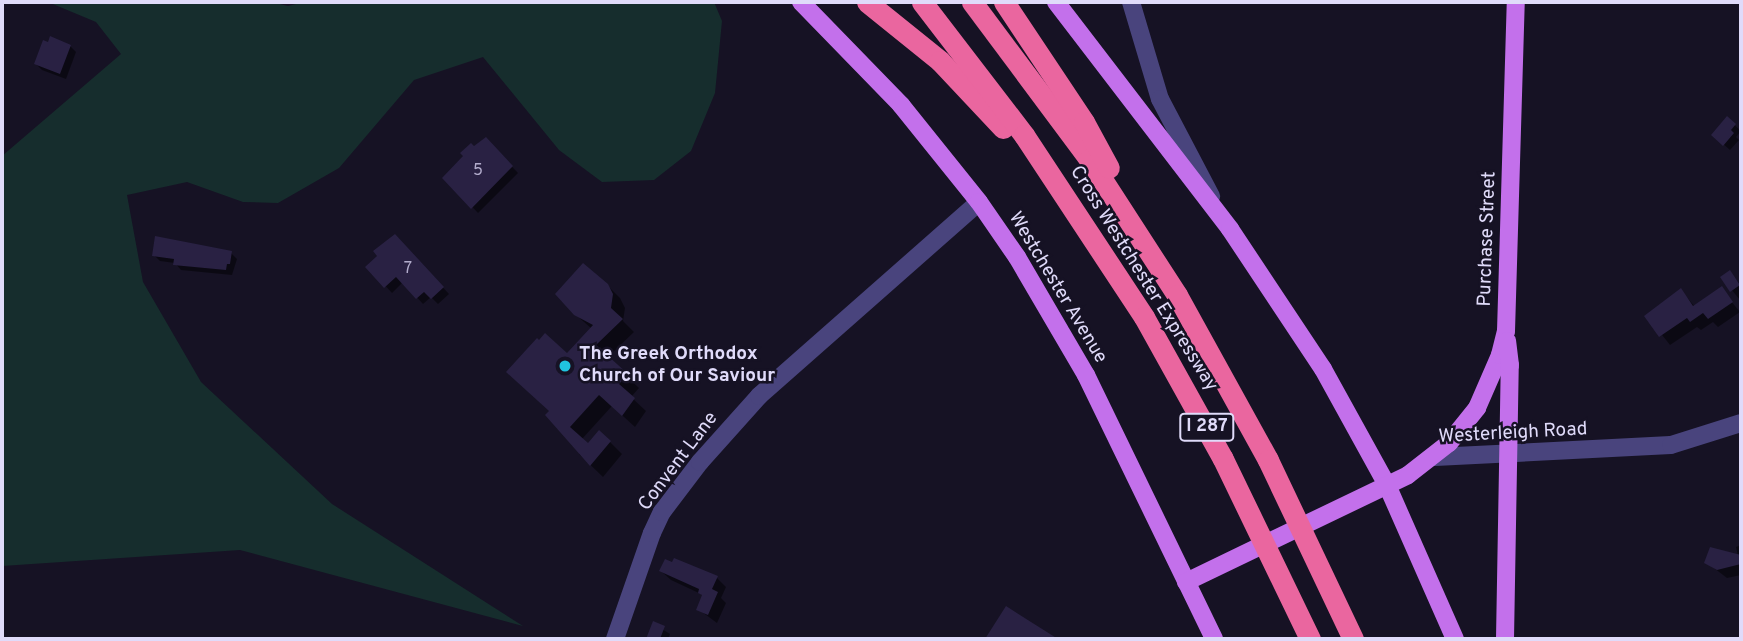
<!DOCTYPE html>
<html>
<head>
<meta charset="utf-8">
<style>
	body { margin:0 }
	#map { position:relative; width:1743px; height:641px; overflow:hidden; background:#161224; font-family:Overpass,sans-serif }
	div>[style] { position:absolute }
	.green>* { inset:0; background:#162d2d }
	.shadow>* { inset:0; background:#0007 }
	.building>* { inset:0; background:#292143 }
	.minor>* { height:18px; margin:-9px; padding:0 9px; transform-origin:9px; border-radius:9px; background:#49447d }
	.major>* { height:18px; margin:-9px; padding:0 9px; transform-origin:9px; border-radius:9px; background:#c370eb }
	.highway>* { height:21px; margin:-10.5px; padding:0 10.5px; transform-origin:10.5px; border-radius:10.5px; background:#ea669f }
	.dots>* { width:19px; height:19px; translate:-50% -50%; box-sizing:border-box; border:4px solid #161224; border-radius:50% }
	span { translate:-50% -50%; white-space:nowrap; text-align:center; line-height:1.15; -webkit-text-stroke:5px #161224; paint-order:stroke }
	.number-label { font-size:16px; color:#b2accc }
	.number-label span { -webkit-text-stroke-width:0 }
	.shield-label span { padding:2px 5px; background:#161224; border:2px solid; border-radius:5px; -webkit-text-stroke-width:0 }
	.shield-label { font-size:18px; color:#e0dbfa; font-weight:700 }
	.street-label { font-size:19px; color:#e0dbfa }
	.poi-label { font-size:19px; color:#e0dbfa; font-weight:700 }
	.left { translate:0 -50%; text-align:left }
	.frame { position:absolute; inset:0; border:4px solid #e0dbfa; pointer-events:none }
</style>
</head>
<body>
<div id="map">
	<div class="green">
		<div style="clip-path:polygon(48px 2px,271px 2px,288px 6px,304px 2px,714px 2px,722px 21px,715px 93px,691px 151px,654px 180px,602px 182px,559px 150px,483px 57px,414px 80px,339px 168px,278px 203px,243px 202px,187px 182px,127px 195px,143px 282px,201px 382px,332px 504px,523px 626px,240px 550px,2px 566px,2px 156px,121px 54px,96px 22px)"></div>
	</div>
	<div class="shadow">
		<div style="clip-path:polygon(70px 46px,76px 52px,66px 79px,42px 70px,36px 64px)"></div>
		<div style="clip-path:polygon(1728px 119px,1741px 131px,1736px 137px,1739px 140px,1730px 150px,1713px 135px)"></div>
		<div style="clip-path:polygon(486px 139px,518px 173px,478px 213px,445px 178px)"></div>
		<div style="clip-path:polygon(395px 236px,449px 294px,438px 304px,431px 297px,423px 304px,403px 282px,392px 293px,368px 267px)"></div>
		<div style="clip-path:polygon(231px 253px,237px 259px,232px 275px,181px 270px,175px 263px,160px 261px,154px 255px)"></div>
		<div style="clip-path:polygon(1730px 273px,1741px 285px,1740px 300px,1722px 278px)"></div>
		<div style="clip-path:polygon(607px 285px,620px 298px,625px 308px,623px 321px,634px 332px,607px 358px,639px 388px,631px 397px,646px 411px,635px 427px,612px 406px,582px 439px,588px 445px,610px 442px,622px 454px,603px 477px,579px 454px,583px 452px,551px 411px,567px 356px,592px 329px,575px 314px)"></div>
		<div style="clip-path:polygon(1721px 289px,1740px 312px,1718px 327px,1713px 322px,1701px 330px,1697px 327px,1670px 345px,1647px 316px,1681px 290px,1695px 307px)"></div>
		<div style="clip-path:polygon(1741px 545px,1741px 575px,1727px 578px,1706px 562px,1738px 556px,1736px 547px)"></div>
		<div style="clip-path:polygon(661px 571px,717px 578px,726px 587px,721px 598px,726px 603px,717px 623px,698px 609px,703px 596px,701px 594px,671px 580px)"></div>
		<div style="clip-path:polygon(654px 624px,670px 634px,668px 639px,648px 639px)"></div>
	</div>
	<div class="building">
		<div style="clip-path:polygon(50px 36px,71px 45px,60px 74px,34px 64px,43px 40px,48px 42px)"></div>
		<div style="clip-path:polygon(1727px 116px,1736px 124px,1731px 130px,1734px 133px,1723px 146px,1711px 135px)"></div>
		<div style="clip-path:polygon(486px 137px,513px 166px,471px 209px,442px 178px,463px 156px,460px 153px,471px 143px,474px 146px)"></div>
		<div style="clip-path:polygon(395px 234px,444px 287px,431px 299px,424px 292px,416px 299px,396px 277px,384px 288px,365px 267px,377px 256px,373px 251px)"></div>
		<div style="clip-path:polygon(155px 236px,232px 251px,230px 264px,227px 264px,226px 270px,173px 265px,174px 259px,152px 256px)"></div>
		<div style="clip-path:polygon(583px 263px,608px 284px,613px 294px,611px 308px,623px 319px,596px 345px,628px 374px,619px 384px,635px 398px,622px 416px,599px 395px,570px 427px,588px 443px,599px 430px,611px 441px,590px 466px,545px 415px,549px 411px,506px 372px,537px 338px,539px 340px,545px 333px,567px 353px,593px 325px,574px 315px,555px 294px)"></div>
		<div style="clip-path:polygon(1730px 270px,1740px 285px,1730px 292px,1720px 277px)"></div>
		<div style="clip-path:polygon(1722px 286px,1733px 302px,1708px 319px,1703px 313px,1690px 322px,1687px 318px,1659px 337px,1644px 316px,1681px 288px,1693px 306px)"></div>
		<div style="clip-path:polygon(1710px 547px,1741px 555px,1741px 564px,1717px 570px,1704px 563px)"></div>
		<div style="clip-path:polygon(674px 558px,718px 576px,712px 589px,718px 592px,708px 615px,696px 610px,702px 595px,698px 593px,699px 589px,659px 571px,665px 559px,672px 562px)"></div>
		<div style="clip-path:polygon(1006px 606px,1031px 622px,1058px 639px,985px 639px)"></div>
		<div style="clip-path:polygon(653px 621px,665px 626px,660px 639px,646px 639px)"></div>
	</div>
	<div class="minor">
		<div style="left:1131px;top:2px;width:101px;rotate:73.4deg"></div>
		<div style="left:1160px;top:99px;width:110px;rotate:62.3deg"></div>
		<div style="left:1435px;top:457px;width:236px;rotate:-2.9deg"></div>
		<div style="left:1671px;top:445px;width:73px;rotate:-17.4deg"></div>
		<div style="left:615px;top:639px;width:112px;rotate:-70.8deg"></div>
		<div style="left:652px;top:533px;width:23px;rotate:-65deg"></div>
		<div style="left:662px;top:512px;width:63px;rotate:-52.8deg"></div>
		<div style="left:700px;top:462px;width:89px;rotate:-48.2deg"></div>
		<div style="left:759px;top:396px;width:293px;rotate:-41.4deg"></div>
	</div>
	<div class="major">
		<div style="left:801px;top:2px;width:144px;rotate:45.8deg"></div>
		<div style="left:901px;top:105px;width:124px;rotate:51.2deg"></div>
		<div style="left:979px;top:202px;width:67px;rotate:55.4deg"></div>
		<div style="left:1017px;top:257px;width:137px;rotate:59.7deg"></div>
		<div style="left:1086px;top:375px;width:293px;rotate:64.1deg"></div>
		<div style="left:1056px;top:2px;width:286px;rotate:52.5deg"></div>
		<div style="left:1230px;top:229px;width:168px;rotate:56.4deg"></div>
		<div style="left:1323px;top:369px;width:132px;rotate:61.1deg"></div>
		<div style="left:1387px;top:485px;width:168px;rotate:66.2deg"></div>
		<div style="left:1186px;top:582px;width:246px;rotate:-25.7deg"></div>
		<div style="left:1408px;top:475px;width:52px;rotate:-38deg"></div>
		<div style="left:1449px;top:443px;width:45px;rotate:-51.3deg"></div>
		<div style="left:1477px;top:408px;width:58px;rotate:-66.5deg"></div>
		<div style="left:1500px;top:355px;width:25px;rotate:-76deg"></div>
		<div style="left:1506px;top:331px;width:329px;rotate:-88.3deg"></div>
		<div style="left:1505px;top:639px;width:274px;rotate:-89deg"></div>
		<div style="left:1510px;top:365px;width:24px;rotate:-97deg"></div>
	</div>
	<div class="highway">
		<div style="left:867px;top:2px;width:94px;rotate:38.9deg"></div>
		<div style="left:940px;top:61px;width:92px;rotate:46.8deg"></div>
		<div style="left:922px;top:2px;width:168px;rotate:52.5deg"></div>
		<div style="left:1024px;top:135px;width:218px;rotate:56.6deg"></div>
		<div style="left:1144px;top:317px;width:162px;rotate:60.9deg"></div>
		<div style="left:1223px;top:459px;width:200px;rotate:64.2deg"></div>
		<div style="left:972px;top:2px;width:196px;rotate:53.3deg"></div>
		<div style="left:1089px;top:159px;width:162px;rotate:57.1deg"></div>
		<div style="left:1177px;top:295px;width:188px;rotate:61.1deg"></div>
		<div style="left:1268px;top:460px;width:198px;rotate:64.6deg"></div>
		<div style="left:1004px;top:2px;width:144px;rotate:56.3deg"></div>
		<div style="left:1084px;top:122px;width:52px;rotate:61.5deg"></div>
	</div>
	<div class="dots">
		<div style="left:565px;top:366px;background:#20c4e0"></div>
	</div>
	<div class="number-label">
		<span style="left:478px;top:171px">5</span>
		<span style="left:408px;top:269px">7</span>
	</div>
	<div class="shield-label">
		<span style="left:1207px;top:427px">I 287</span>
	</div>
	<div class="street-label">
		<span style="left:1488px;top:239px;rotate:-88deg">Purchase Street</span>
		<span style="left:1143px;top:279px;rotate:58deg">Cross Westchester Expressway</span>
		<span style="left:1057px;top:288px;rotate:59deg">Westchester Avenue</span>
		<span style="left:1513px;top:434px;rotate:-3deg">Westerleigh Road</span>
		<span style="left:679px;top:462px;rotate:-53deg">Convent Lane</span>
	</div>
	<div class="poi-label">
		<span class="left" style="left:579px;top:366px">The Greek Orthodox<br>Church of Our Saviour</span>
	</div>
	<div class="frame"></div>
</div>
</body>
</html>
